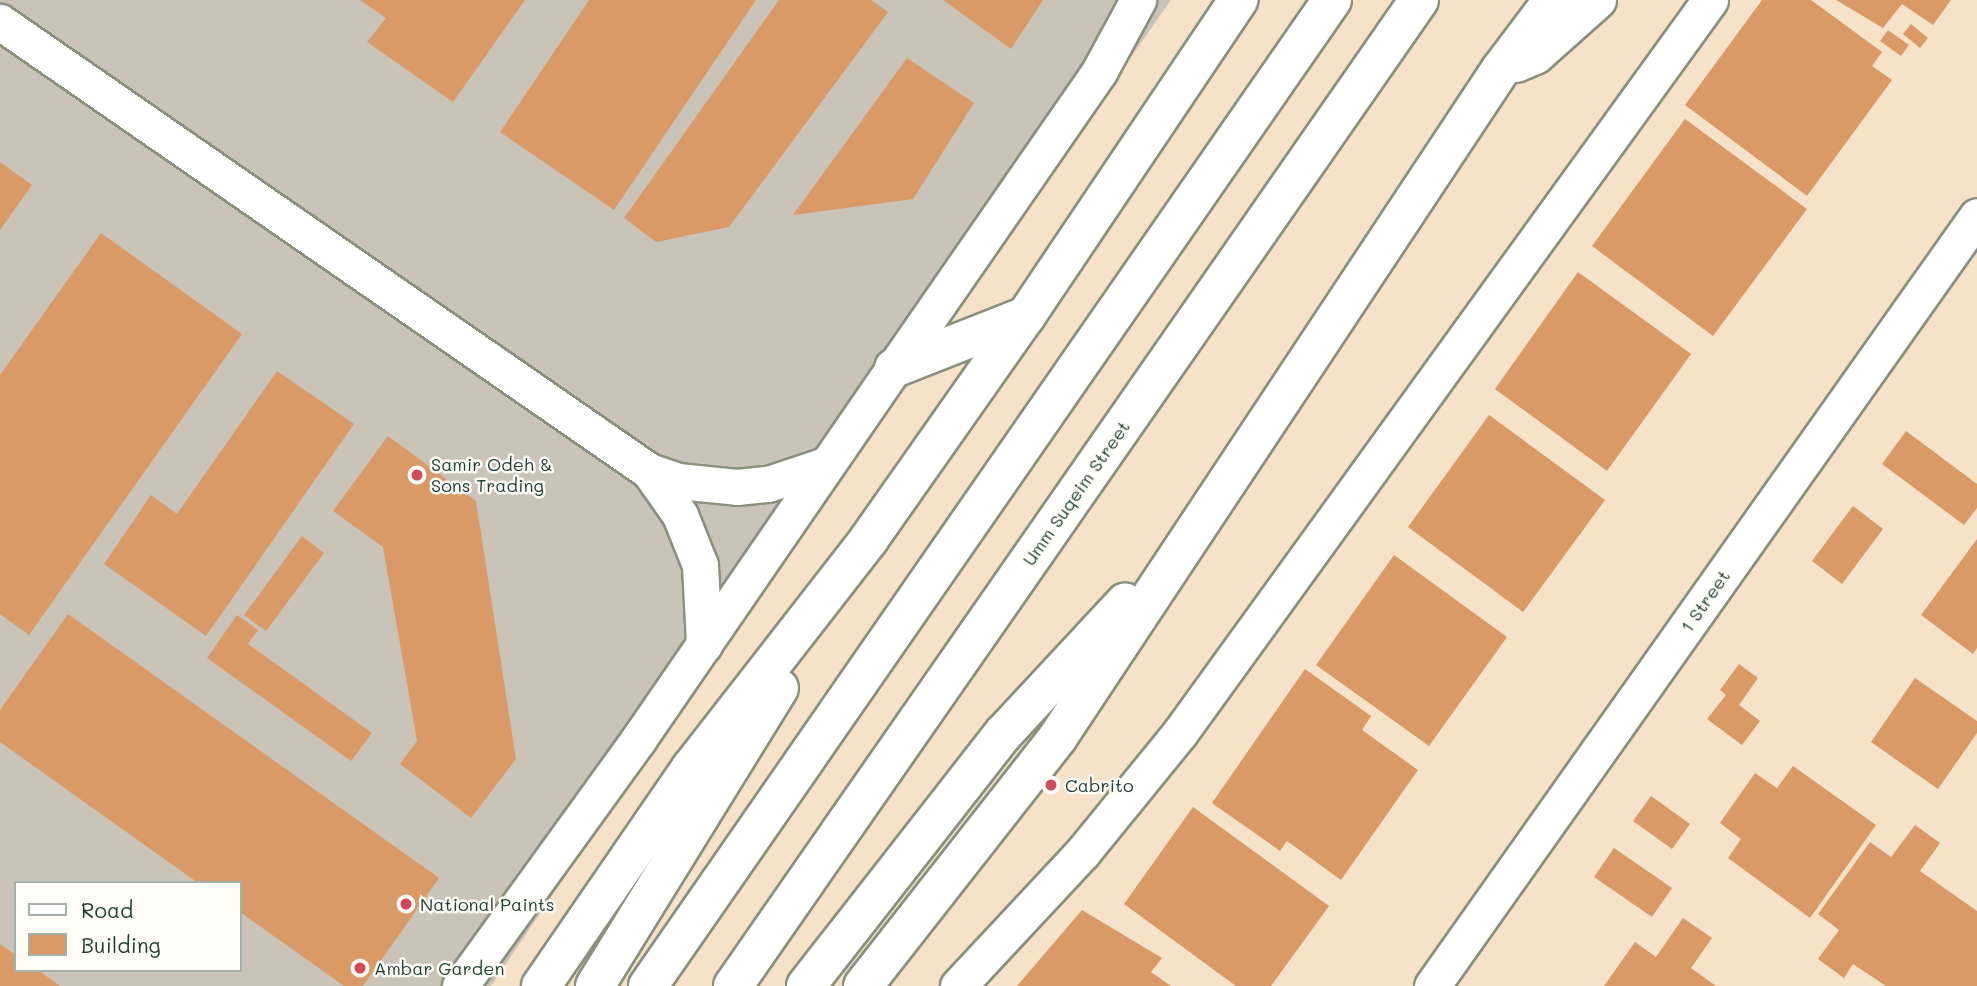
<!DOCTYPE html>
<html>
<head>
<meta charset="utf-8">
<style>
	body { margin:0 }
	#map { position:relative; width:1977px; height:986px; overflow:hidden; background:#f5e2c9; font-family:Mali,sans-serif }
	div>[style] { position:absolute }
	.industrial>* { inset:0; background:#cac3b8 }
	.building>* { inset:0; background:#d99a67 }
	.roads { filter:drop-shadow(2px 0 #8a907e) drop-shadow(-2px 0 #8a907e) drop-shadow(0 2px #8a907e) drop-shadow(0 -2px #8a907e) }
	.minor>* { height:35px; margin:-17.5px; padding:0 17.5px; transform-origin:17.5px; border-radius:17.5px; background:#fff }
	.major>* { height:38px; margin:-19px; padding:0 19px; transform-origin:19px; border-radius:19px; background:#fff }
	.dots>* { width:19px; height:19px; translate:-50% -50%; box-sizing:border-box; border:4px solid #fdfcf7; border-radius:50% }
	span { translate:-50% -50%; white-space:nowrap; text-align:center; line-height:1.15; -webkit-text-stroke:5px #fdfcf7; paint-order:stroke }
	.poi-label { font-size:18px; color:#1f3d34 }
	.left { translate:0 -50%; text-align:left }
	.street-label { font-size:18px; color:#1f3d34 }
	.legend { position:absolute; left:14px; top:881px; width:228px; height:91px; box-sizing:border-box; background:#fdfcf7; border:2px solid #a4b0a9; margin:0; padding:9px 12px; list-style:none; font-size:21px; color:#1f3d34 }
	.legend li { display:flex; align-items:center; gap:14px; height:35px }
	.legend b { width:35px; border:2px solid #a4b0a9 }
</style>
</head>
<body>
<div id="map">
	<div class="industrial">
		<div style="clip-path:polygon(evenodd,0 0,1171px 0,802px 526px,491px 986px,0 986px,0 0,16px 883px,240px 883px,240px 970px,16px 970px,16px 883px)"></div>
	</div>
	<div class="building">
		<div style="clip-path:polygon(360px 0,525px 0,453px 102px,367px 42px,386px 18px)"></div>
		<div style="clip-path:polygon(589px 0,756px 0,614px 210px,500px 132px)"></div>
		<div style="clip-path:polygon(779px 0,871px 0,888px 12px,729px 227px,656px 242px,624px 218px)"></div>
		<div style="clip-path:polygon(943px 0,1043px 0,1011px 49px)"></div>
		<div style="clip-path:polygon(1762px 0,1811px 0,1882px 52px,1872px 66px,1892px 80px,1807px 196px,1685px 105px)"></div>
		<div style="clip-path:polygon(1836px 0,1951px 0,1933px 25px,1902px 4px,1883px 28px)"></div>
		<div style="clip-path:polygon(1911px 24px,1928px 38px,1920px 48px,1903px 34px)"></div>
		<div style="clip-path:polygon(1888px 30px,1909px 45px,1901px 56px,1880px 41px)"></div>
		<div style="clip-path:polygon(907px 58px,974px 103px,913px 199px,793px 215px)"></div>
		<div style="clip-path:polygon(1685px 119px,1807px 209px,1713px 336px,1592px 246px)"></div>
		<div style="clip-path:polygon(0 162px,32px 185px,0 230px)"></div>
		<div style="clip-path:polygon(101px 233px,242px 334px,29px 635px,0 614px,0 375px)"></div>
		<div style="clip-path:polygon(1578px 272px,1691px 354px,1607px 471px,1495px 389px)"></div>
		<div style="clip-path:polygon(277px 371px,354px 424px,206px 636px,104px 564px,151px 495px,177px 514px)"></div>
		<div style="clip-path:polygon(1489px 415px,1605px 500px,1523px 612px,1408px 527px)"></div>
		<div style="clip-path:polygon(1906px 431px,1977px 484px,1977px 508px,1964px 525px,1882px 464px)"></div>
		<div style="clip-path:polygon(388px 436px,476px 501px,516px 759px,471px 818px,400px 764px,417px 741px,383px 547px,333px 511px)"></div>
		<div style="clip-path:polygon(1853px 506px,1883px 529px,1842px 584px,1812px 561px)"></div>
		<div style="clip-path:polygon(302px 536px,324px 553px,266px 631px,244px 615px)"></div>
		<div style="clip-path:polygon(1977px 539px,1977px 648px,1973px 654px,1921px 615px)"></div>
		<div style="clip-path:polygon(1394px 555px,1507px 637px,1429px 746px,1316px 665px)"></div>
		<div style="clip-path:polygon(68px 614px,439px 878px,363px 986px,344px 986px,240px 912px,240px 883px,198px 883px,0 742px,0 710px)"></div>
		<div style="clip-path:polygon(237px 615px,258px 630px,248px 644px,372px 733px,351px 761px,207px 658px)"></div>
		<div style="clip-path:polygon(1739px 664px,1758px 678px,1739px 705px,1760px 721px,1742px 745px,1707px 719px,1726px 695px,1720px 690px)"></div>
		<div style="clip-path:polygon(1305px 669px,1371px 716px,1362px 730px,1418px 770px,1341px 880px,1287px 841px,1280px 851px,1212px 803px)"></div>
		<div style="clip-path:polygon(1915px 678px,1977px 721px,1977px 733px,1938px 789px,1871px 742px)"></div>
		<div style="clip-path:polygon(1793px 766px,1876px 825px,1810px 918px,1728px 858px,1741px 839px,1720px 823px,1755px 773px,1777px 788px)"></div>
		<div style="clip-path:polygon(1651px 796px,1690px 824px,1672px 849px,1633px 821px)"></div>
		<div style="clip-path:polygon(1193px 807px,1329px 906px,1271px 986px,1236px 986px,1124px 904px)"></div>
		<div style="clip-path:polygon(1915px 825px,1940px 843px,1920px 871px,1977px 911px,1977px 986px,1886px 986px,1853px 964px,1844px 978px,1818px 959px,1839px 930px,1818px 914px,1870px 842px,1891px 857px)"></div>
		<div style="clip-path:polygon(1614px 848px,1672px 888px,1652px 917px,1594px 877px)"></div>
		<div style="clip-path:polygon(1082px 910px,1162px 958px,1151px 972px,1171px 986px,1017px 986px)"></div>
		<div style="clip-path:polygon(1683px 918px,1712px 938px,1691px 968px,1716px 986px,1604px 986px,1635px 942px,1656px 957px)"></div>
		<div style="clip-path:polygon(0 944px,16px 955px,16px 970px,38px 970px,60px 986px,0 986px)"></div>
	</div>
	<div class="roads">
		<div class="minor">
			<div style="left:0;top:22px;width:789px;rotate:34.68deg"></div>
			<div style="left:649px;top:471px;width:54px;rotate:54.8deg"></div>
			<div style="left:680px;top:515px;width:54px;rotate:68.2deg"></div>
			<div style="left:700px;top:565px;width:80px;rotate:87.1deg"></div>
			<div style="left:649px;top:471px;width:31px;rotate:19deg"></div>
			<div style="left:678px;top:481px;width:59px;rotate:5.8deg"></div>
			<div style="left:737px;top:487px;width:31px;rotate:-6deg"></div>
			<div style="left:768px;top:484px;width:60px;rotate:-18.4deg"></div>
			<div style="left:460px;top:986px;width:304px;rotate:-54.1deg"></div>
			<div style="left:638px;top:740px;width:452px;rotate:-55.5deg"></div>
			<div style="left:894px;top:368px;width:362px;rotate:-55.3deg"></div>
			<div style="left:1100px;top:70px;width:80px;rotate:-61.5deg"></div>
			<div style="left:958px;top:986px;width:183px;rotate:-47deg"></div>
			<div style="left:1083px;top:852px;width:152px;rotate:-50.9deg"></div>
			<div style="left:1179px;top:734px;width:906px;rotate:-54.12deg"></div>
			<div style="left:1432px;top:986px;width:943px;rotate:-54.71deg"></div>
		</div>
		<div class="major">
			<div style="left:1516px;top:63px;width:21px;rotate:-23deg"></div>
			<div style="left:1535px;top:55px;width:83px;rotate:-41.6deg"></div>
			<div style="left:894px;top:368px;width:142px;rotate:-21.5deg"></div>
			<div style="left:541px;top:986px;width:265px;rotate:-55.5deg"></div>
			<div style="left:691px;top:768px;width:290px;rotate:-52.1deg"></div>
			<div style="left:869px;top:539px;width:273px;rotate:-54.9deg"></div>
			<div style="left:1026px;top:316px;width:381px;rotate:-56.1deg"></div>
			<div style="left:595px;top:986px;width:350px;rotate:-58.3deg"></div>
			<div style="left:648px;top:986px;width:1200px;rotate:-55.25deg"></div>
			<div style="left:733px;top:986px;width:1201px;rotate:-55.17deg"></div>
			<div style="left:806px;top:986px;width:321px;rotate:-52deg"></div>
			<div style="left:1004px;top:733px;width:178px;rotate:-47.1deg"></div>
			<div style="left:863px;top:986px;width:316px;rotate:-51.9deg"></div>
			<div style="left:1058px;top:737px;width:802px;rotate:-56.45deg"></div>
			<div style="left:1501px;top:69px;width:86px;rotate:-53deg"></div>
		</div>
	</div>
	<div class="dots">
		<div style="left:417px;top:475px;background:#d1495b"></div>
		<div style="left:1051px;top:785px;background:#d1495b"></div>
		<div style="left:406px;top:904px;background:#d1495b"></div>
		<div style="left:360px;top:968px;background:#d1495b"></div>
	</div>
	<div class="poi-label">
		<span class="left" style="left:431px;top:475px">Samir Odeh &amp;<br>Sons Trading</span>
		<span class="left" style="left:1065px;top:785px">Cabrito</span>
		<span class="left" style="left:420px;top:904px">National Paints</span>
		<span class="left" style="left:374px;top:968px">Ambar Garden</span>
	</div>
	<div class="street-label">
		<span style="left:1076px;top:493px;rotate:-55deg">Umm Suqeim Street</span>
		<span style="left:1705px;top:601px;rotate:-55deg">1 Street</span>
	</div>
	<ul class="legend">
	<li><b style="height:9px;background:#fff"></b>Road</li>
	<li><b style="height:19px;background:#d99a67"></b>Building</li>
	</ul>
</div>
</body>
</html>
